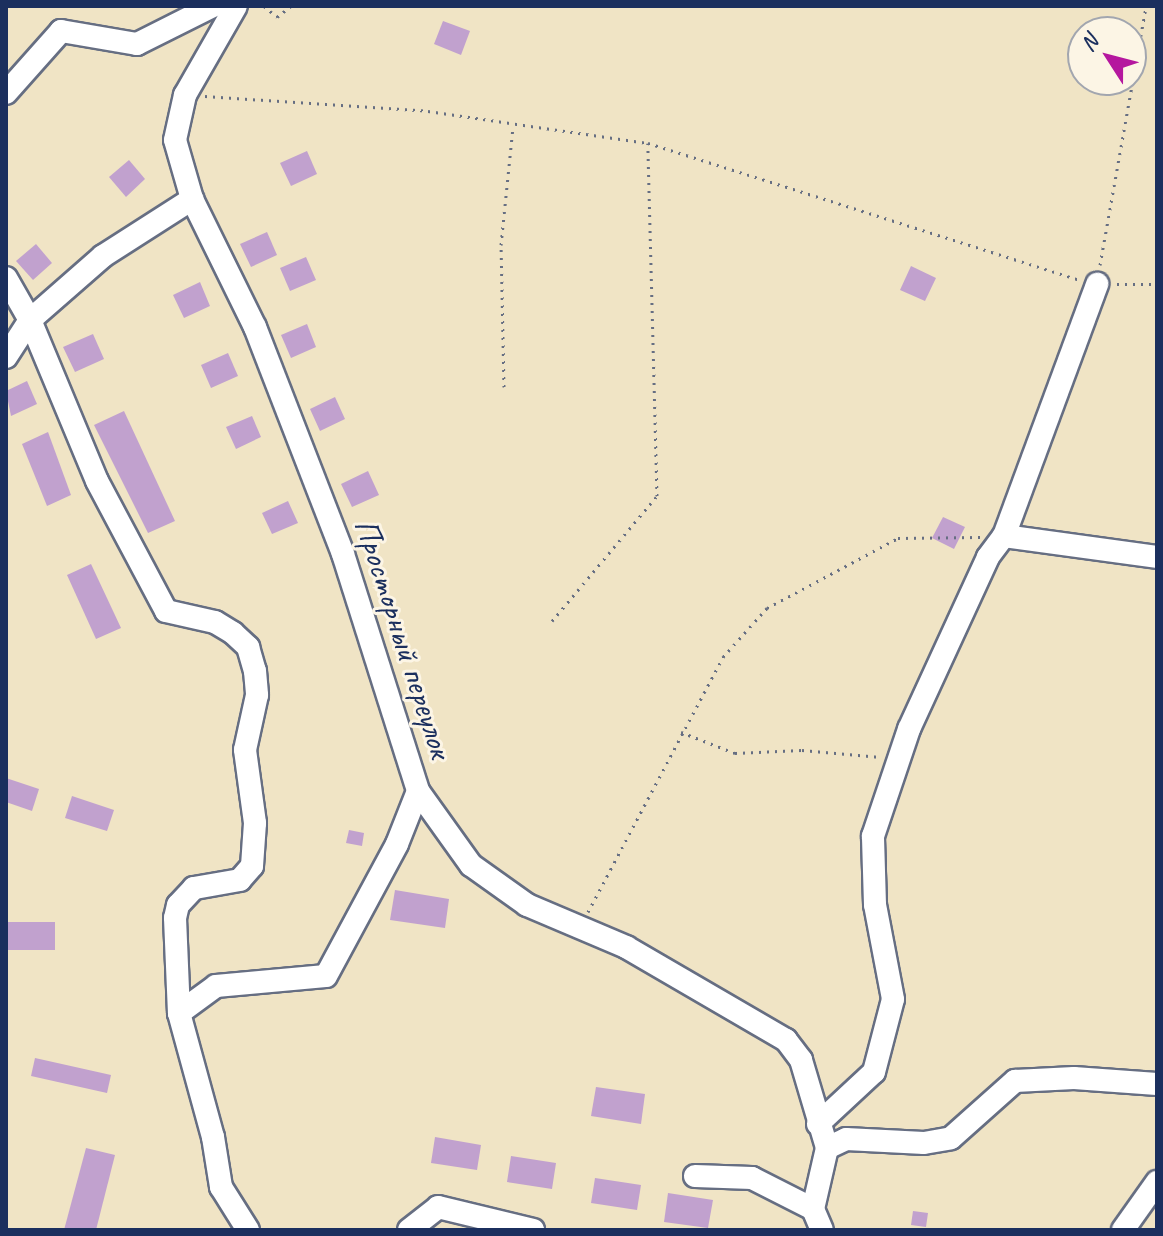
<!DOCTYPE html>
<html>
<head>
<meta charset="utf-8">
<style>
	body { margin:0 }
	#map { position:relative; width:1163px; height:1236px; overflow:hidden; background:#f0e4c5; font-family:Caveat,sans-serif }
	div>[style] { position:absolute }
	.building>* { inset:0; background:#c1a1ce }
	.path>* { height:3px; margin-top:-1.5px; transform-origin:0; background:repeating-linear-gradient(90deg,#666e82 0 2px,transparent 0 8px) }
	.roads { filter:drop-shadow(2px 0 #666e82) drop-shadow(-2px 0 #666e82) drop-shadow(0 2px #666e82) drop-shadow(0 -2px #666e82) }
	.minor>* { height:22px; margin:-11px; padding:0 11px; transform-origin:11px; border-radius:11px; background:#fff }
	span { translate:-50% -50%; white-space:nowrap; text-align:center; line-height:1.15; -webkit-text-stroke:6px #fcf5e5; paint-order:stroke }
	.street-label { font-size:34px; color:#1b2f5e }
	.frame { position:absolute; inset:0; border:8px solid #1b2f5e; pointer-events:none }
	.north { position:absolute; left:1067px; top:16px; width:80px; height:80px; box-sizing:border-box; background:#fcf5e5; border:2px solid #a2a6af; border-radius:50%; rotate:306deg; font-size:22px; font-weight:700; line-height:32px; text-align:center; color:#1b2f5e }
	.north::after { content:''; display:block; margin:auto; width:28px; height:36px; background:#b5179e; clip-path:polygon(50% 0,100% 100%,50% 72%,0 100%) }
</style>
</head>
<body>
<div id="map">
	<div class="building">
		<div style="clip-path:polygon(443px 21px,470px 31px,461px 55px,434px 44px)"></div>
		<div style="clip-path:polygon(307px 151px,317px 174px,291px 186px,280px 163px)"></div>
		<div style="clip-path:polygon(129px 160px,145px 179px,126px 197px,109px 177px)"></div>
		<div style="clip-path:polygon(267px 232px,277px 255px,251px 267px,240px 244px)"></div>
		<div style="clip-path:polygon(36px 244px,52px 263px,33px 280px,16px 261px)"></div>
		<div style="clip-path:polygon(306px 257px,316px 280px,290px 291px,280px 268px)"></div>
		<div style="clip-path:polygon(911px 266px,936px 278px,925px 301px,900px 290px)"></div>
		<div style="clip-path:polygon(200px 282px,210px 306px,184px 318px,173px 295px)"></div>
		<div style="clip-path:polygon(307px 324px,316px 347px,291px 358px,281px 335px)"></div>
		<div style="clip-path:polygon(93px 334px,104px 359px,75px 372px,63px 347px)"></div>
		<div style="clip-path:polygon(228px 353px,238px 376px,211px 388px,201px 365px)"></div>
		<div style="clip-path:polygon(27px 381px,37px 404px,11px 416px,6px 391px)"></div>
		<div style="clip-path:polygon(335px 397px,345px 419px,320px 431px,310px 409px)"></div>
		<div style="clip-path:polygon(124px 411px,175px 521px,148px 533px,94px 425px)"></div>
		<div style="clip-path:polygon(252px 416px,261px 437px,236px 449px,226px 427px)"></div>
		<div style="clip-path:polygon(48px 432px,71px 495px,47px 506px,22px 444px)"></div>
		<div style="clip-path:polygon(368px 471px,379px 495px,352px 507px,341px 484px)"></div>
		<div style="clip-path:polygon(288px 501px,298px 523px,272px 534px,262px 513px)"></div>
		<div style="clip-path:polygon(943px 517px,965px 527px,954px 549px,932px 538px)"></div>
		<div style="clip-path:polygon(91px 564px,121px 628px,96px 639px,67px 575px)"></div>
		<div style="clip-path:polygon(6px 778px,39px 789px,32px 811px,6px 802px)"></div>
		<div style="clip-path:polygon(72px 796px,114px 810px,107px 831px,65px 818px)"></div>
		<div style="clip-path:polygon(349px 830px,364px 833px,362px 846px,346px 843px)"></div>
		<div style="clip-path:polygon(395px 890px,449px 899px,445px 928px,390px 920px)"></div>
		<div style="clip-path:polygon(6px 922px,55px 922px,55px 950px,6px 950px)"></div>
		<div style="clip-path:polygon(35px 1058px,111px 1075px,107px 1093px,31px 1076px)"></div>
		<div style="clip-path:polygon(596px 1087px,645px 1094px,641px 1124px,591px 1116px)"></div>
		<div style="clip-path:polygon(435px 1137px,481px 1145px,477px 1170px,431px 1163px)"></div>
		<div style="clip-path:polygon(86px 1148px,115px 1155px,96px 1230px,64px 1230px)"></div>
		<div style="clip-path:polygon(511px 1156px,556px 1163px,552px 1189px,507px 1182px)"></div>
		<div style="clip-path:polygon(595px 1178px,641px 1185px,637px 1210px,591px 1203px)"></div>
		<div style="clip-path:polygon(668px 1193px,713px 1200px,708px 1228px,664px 1222px)"></div>
		<div style="clip-path:polygon(913px 1211px,928px 1213px,926px 1227px,911px 1225px)"></div>
	</div>
	<div class="path">
		<div style="left:264px;top:6px;width:17px;rotate:40deg"></div>
		<div style="left:277px;top:17px;width:18px;rotate:-38deg"></div>
		<div style="left:205px;top:96px;width:224px;rotate:3.8deg"></div>
		<div style="left:428px;top:111px;width:222px;rotate:8.3deg"></div>
		<div style="left:648px;top:143px;width:451px;rotate:17.6deg"></div>
		<div style="left:1100px;top:265px;width:263px;rotate:-79.9deg"></div>
		<div style="left:1117px;top:284px;width:40px"></div>
		<div style="left:504px;top:387px;width:142px;rotate:-91.2deg"></div>
		<div style="left:501px;top:245px;width:120px;rotate:-84.2deg"></div>
		<div style="left:552px;top:621px;width:163px;rotate:-50deg"></div>
		<div style="left:657px;top:496px;width:353px;rotate:-91.5deg"></div>
		<div style="left:681px;top:732px;width:58px;rotate:21.3deg"></div>
		<div style="left:735px;top:753px;width:67px;rotate:-2.6deg"></div>
		<div style="left:802px;top:750px;width:79px;rotate:5.1deg"></div>
		<div style="left:588px;top:912px;width:289px;rotate:-62.1deg"></div>
		<div style="left:723px;top:657px;width:66px;rotate:-48.1deg"></div>
		<div style="left:767px;top:608px;width:149px;rotate:-28.1deg"></div>
		<div style="left:898px;top:538px;width:82px;rotate:-0.7deg"></div>
	</div>
	<div class="roads">
		<div class="minor">
			<div style="left:236px;top:6px;width:103px;rotate:119.8deg"></div>
			<div style="left:185px;top:95px;width:46px;rotate:102.5deg"></div>
			<div style="left:175px;top:140px;width:61px;rotate:73.9deg"></div>
			<div style="left:192px;top:199px;width:143px;rotate:63.8deg"></div>
			<div style="left:255px;top:327px;width:243px;rotate:68.8deg"></div>
			<div style="left:343px;top:554px;width:249px;rotate:72.4deg"></div>
			<div style="left:418px;top:791px;width:91px;rotate:54.4deg"></div>
			<div style="left:471px;top:865px;width:69px;rotate:35.5deg"></div>
			<div style="left:527px;top:905px;width:108px;rotate:23deg"></div>
			<div style="left:626px;top:947px;width:185px;rotate:30.2deg"></div>
			<div style="left:786px;top:1040px;width:25px;rotate:53deg"></div>
			<div style="left:801px;top:1060px;width:92px;rotate:73.5deg"></div>
			<div style="left:827px;top:1148px;width:63px;rotate:102.9deg"></div>
			<div style="left:813px;top:1209px;width:23px;rotate:67deg"></div>
			<div style="left:6px;top:93px;width:83px;rotate:-48.4deg"></div>
			<div style="left:61px;top:31px;width:77px;rotate:9.7deg"></div>
			<div style="left:137px;top:44px;width:85px;rotate:-26.6deg"></div>
			<div style="left:6px;top:278px;width:48px;rotate:60.3deg"></div>
			<div style="left:30px;top:320px;width:174px;rotate:67.4deg"></div>
			<div style="left:97px;top:481px;width:147px;rotate:62deg"></div>
			<div style="left:166px;top:611px;width:50px;rotate:12.7deg"></div>
			<div style="left:215px;top:622px;width:21px;rotate:31deg"></div>
			<div style="left:233px;top:633px;width:21px;rotate:43deg"></div>
			<div style="left:248px;top:647px;width:25px;rotate:74deg"></div>
			<div style="left:255px;top:671px;width:24px;rotate:85deg"></div>
			<div style="left:257px;top:695px;width:56px;rotate:102.3deg"></div>
			<div style="left:245px;top:750px;width:74px;rotate:82.2deg"></div>
			<div style="left:255px;top:823px;width:43px;rotate:94deg"></div>
			<div style="left:252px;top:866px;width:18px;rotate:131deg"></div>
			<div style="left:240px;top:880px;width:47px;rotate:170.1deg"></div>
			<div style="left:194px;top:888px;width:23px;rotate:133deg"></div>
			<div style="left:178px;top:905px;width:13px;rotate:103deg"></div>
			<div style="left:175px;top:918px;width:95px;rotate:87.6deg"></div>
			<div style="left:179px;top:1013px;width:129px;rotate:74.7deg"></div>
			<div style="left:213px;top:1137px;width:51px;rotate:80.9deg"></div>
			<div style="left:221px;top:1187px;width:51px;rotate:57.9deg"></div>
			<div style="left:6px;top:357px;width:44px;rotate:-57deg"></div>
			<div style="left:30px;top:320px;width:97px;rotate:-41.2deg"></div>
			<div style="left:103px;top:256px;width:106px;rotate:-32.6deg"></div>
			<div style="left:1004px;top:536px;width:154px;rotate:7.8deg"></div>
			<div style="left:179px;top:1013px;width:46px;rotate:-36.1deg"></div>
			<div style="left:216px;top:986px;width:110px;rotate:-5.2deg"></div>
			<div style="left:326px;top:976px;width:150px;rotate:-61.7deg"></div>
			<div style="left:397px;top:844px;width:57px;rotate:-68.4deg"></div>
			<div style="left:818px;top:1124px;width:76px;rotate:-42.9deg"></div>
			<div style="left:874px;top:1072px;width:75px;rotate:-75.4deg"></div>
			<div style="left:893px;top:999px;width:96px;rotate:-100.8deg"></div>
			<div style="left:875px;top:905px;width:69px;rotate:-91.7deg"></div>
			<div style="left:873px;top:836px;width:113px;rotate:-71.4deg"></div>
			<div style="left:909px;top:729px;width:189px;rotate:-65.3deg"></div>
			<div style="left:988px;top:557px;width:26px;rotate:-53deg"></div>
			<div style="left:1004px;top:536px;width:269px;rotate:-69.7deg"></div>
			<div style="left:827px;top:1148px;width:21px;rotate:-25deg"></div>
			<div style="left:846px;top:1139px;width:78px;rotate:2.9deg"></div>
			<div style="left:924px;top:1143px;width:27px;rotate:-10deg"></div>
			<div style="left:951px;top:1138px;width:86px;rotate:-41.7deg"></div>
			<div style="left:1015px;top:1081px;width:59px;rotate:-2.9deg"></div>
			<div style="left:1074px;top:1078px;width:83px;rotate:4.1deg"></div>
			<div style="left:695px;top:1176px;width:57px;rotate:2deg"></div>
			<div style="left:752px;top:1178px;width:68px;rotate:26.9deg"></div>
			<div style="left:409px;top:1230px;width:37px;rotate:-38deg"></div>
			<div style="left:438px;top:1207px;width:98px;rotate:13.6deg"></div>
			<div style="left:1123px;top:1230px;width:59px;rotate:-54.7deg"></div>
		</div>
	</div>
	<div class="street-label">
		<span style="left:404px;top:638px;rotate:72deg">Просторный переулок</span>
	</div>
	<div class="frame"></div>
	<div class="north">N</div>
</div>
</body>
</html>
